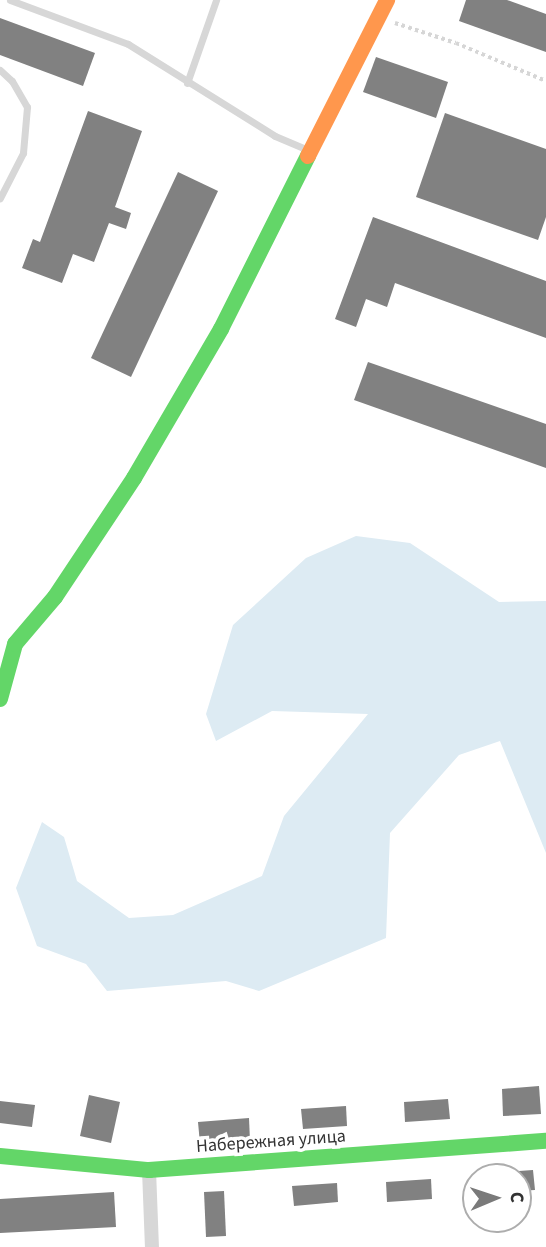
<!DOCTYPE html>
<html>
<head>
<meta charset="utf-8">
<style>
	body { margin:0 }
	#map { position:relative; width:546px; height:1247px; overflow:hidden; background:#fff; font-family:"Source Sans 3",sans-serif }
	div>[style] { position:absolute }
	.water>* { inset:0; background:#ddebf3 }
	.building>* { inset:0; background:#818181 }
	.path>* { height:3.5px; margin-top:-1.75px; transform-origin:0; background:repeating-linear-gradient(90deg,#d6d6d6 0 3.5px,transparent 0 7px) }
	.lane>* { height:7px; margin:-3.5px; padding:0 3.5px; transform-origin:3.5px; border-radius:3.5px; background:#d7d7d7 }
	.street>* { height:14px; margin:-7px; padding:0 7px; transform-origin:7px; border-radius:7px; background:#d7d7d7 }
	.fast>* { height:16px; margin:-8px; padding:0 8px; transform-origin:8px; border-radius:8px; background:#63d668 }
	.slow>* { height:16px; margin:-8px; padding:0 8px; transform-origin:8px; border-radius:8px; background:#ff974d }
	span { translate:-50% -50%; white-space:nowrap; text-align:center; line-height:1.15; -webkit-text-stroke:7px #fff; paint-order:stroke }
	.street-label { font-size:18px; color:#333 }
	.north { position:absolute; left:462px; top:1163px; width:70px; height:70px; box-sizing:border-box; background:#fff; border:2px solid #adadad; border-radius:50%; rotate:88deg; font-size:19px; font-weight:700; line-height:28px; text-align:center; color:#333 }
	.north::after { content:''; display:block; margin:auto; width:24px; height:32px; background:#7a7a7a; clip-path:polygon(50% 0,100% 100%,50% 72%,0 100%) }
</style>
</head>
<body>
<div id="map">
	<div class="water">
		<div style="clip-path:polygon(356px 536px,410px 543px,499px 602px,546px 601px,546px 853px,500px 741px,459px 755px,390px 833px,386px 938px,259px 991px,226px 981px,107px 991px,86px 964px,37px 946px,16px 888px,42px 822px,64px 837px,77px 881px,129px 918px,173px 915px,262px 876px,284px 816px,368px 714px,272px 711px,216px 741px,206px 714px,233px 625px,306px 558px)"></div>
	</div>
	<div class="building">
		<div style="clip-path:polygon(466px 0,507px 0,546px 14px,546px 52px,459px 21px)"></div>
		<div style="clip-path:polygon(0 18px,95px 53px,83px 86px,0 55px)"></div>
		<div style="clip-path:polygon(376px 57px,448px 82px,436px 118px,363px 92px)"></div>
		<div style="clip-path:polygon(88px 111px,142px 131px,115px 207px,131px 213px,126px 229px,109px 223px,94px 262px,73px 254px,62px 283px,22px 268px,33px 239px,40px 242px)"></div>
		<div style="clip-path:polygon(445px 113px,546px 149px,546px 217px,538px 240px,416px 197px)"></div>
		<div style="clip-path:polygon(178px 172px,218px 191px,131px 377px,91px 358px)"></div>
		<div style="clip-path:polygon(373px 217px,546px 281px,546px 338px,395px 283px,387px 307px,366px 299px,356px 327px,335px 319px)"></div>
		<div style="clip-path:polygon(368px 362px,546px 424px,546px 468px,354px 400px)"></div>
		<div style="clip-path:polygon(539px 1086px,541px 1114px,503px 1116px,502px 1089px)"></div>
		<div style="clip-path:polygon(89px 1095px,120px 1102px,111px 1143px,80px 1136px)"></div>
		<div style="clip-path:polygon(448px 1099px,450px 1119px,405px 1122px,404px 1102px)"></div>
		<div style="clip-path:polygon(0 1101px,35px 1105px,32px 1127px,0 1123px)"></div>
		<div style="clip-path:polygon(346px 1106px,347px 1126px,303px 1129px,301px 1109px)"></div>
		<div style="clip-path:polygon(249px 1118px,250px 1141px,200px 1144px,198px 1122px)"></div>
		<div style="clip-path:polygon(533px 1170px,535px 1190px,518px 1191px,518px 1177px,489px 1177px,489px 1173px)"></div>
		<div style="clip-path:polygon(431px 1179px,432px 1199px,387px 1202px,386px 1182px)"></div>
		<div style="clip-path:polygon(337px 1183px,338px 1202px,294px 1206px,292px 1186px)"></div>
		<div style="clip-path:polygon(224px 1191px,226px 1236px,206px 1237px,204px 1192px)"></div>
		<div style="clip-path:polygon(114px 1192px,116px 1227px,0 1233px,0 1199px)"></div>
	</div>
	<div class="path">
		<div style="left:395px;top:23px;width:64px;rotate:18.2deg"></div>
		<div style="left:456px;top:43px;width:98px;rotate:22.9deg"></div>
	</div>
	<div class="lane">
		<div style="left:10px;top:0;width:126px;rotate:20.4deg"></div>
		<div style="left:128px;top:44px;width:173px;rotate:32deg"></div>
		<div style="left:275px;top:136px;width:36px;rotate:23deg"></div>
		<div style="left:0;top:70px;width:16px;rotate:43deg"></div>
		<div style="left:12px;top:81px;width:30px;rotate:60deg"></div>
		<div style="left:27px;top:107px;width:46px;rotate:95deg"></div>
		<div style="left:23px;top:153px;width:51px;rotate:117.1deg"></div>
		<div style="left:187px;top:83px;width:88px;rotate:-70.7deg"></div>
	</div>
	<div class="street">
		<div style="left:149px;top:1170px;width:77px;rotate:87.8deg"></div>
	</div>
	<div class="fast">
		<div style="left:0;top:699px;width:57px;rotate:-74.7deg"></div>
		<div style="left:15px;top:644px;width:62px;rotate:-49.6deg"></div>
		<div style="left:55px;top:597px;width:143px;rotate:-56.4deg"></div>
		<div style="left:134px;top:478px;width:173px;rotate:-59.7deg"></div>
		<div style="left:221px;top:329px;width:194px;rotate:-63.3deg"></div>
		<div style="left:0;top:1156px;width:150px;rotate:5.4deg"></div>
		<div style="left:149px;top:1170px;width:398px;rotate:-4.2deg"></div>
	</div>
	<div class="slow">
		<div style="left:308px;top:156px;width:175px;rotate:-63.1deg"></div>
	</div>
	<div class="street-label">
		<span style="left:271px;top:1142px;rotate:-4deg">Набережная улица</span>
	</div>
	<div class="north">С</div>
</div>
</body>
</html>
